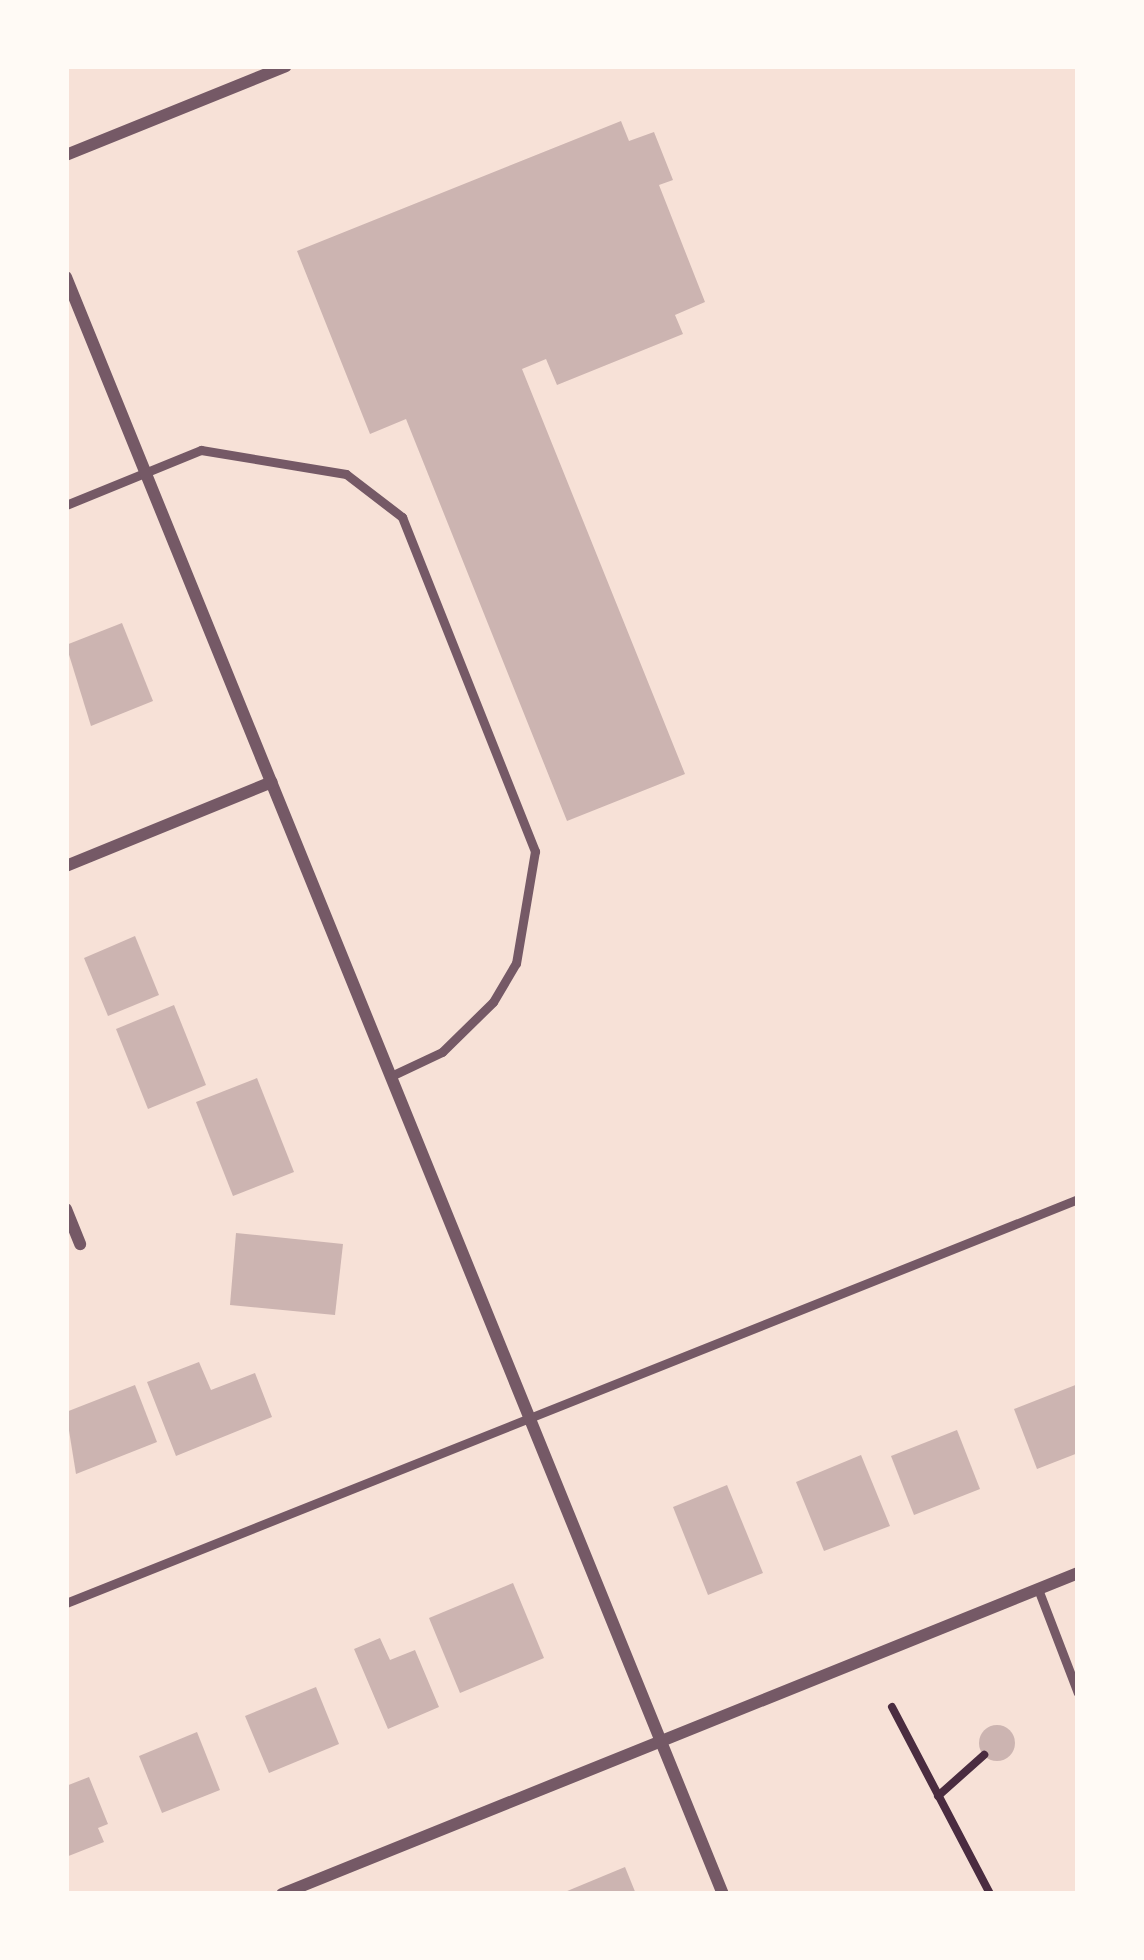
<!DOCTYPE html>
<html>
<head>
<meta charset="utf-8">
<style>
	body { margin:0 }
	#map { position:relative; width:1144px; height:1960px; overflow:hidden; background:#f7e1d7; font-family:"IBM Plex Sans",sans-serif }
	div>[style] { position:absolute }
	.building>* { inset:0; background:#ccb4b1 }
	.round { border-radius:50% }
	.path>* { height:8px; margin:-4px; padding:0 4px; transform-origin:4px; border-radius:4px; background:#4a2c40 }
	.service>* { height:9px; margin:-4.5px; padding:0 4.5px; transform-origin:4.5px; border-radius:4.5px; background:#755966 }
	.minor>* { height:12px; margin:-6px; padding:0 6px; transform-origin:6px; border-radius:6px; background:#755966 }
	span { translate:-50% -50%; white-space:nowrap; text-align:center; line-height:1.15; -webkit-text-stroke:10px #fffaf5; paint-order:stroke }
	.frame { position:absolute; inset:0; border:69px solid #fffaf5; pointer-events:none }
</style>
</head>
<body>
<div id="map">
	<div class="building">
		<div style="clip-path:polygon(621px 121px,629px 141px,654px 132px,673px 180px,659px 185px,705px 302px,675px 315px,683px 334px,557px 385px,546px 359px,522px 369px,685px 774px,567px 821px,406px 419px,370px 434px,297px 251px)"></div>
		<div style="clip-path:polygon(122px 623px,153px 701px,91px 726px,66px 645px)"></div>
		<div style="clip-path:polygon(135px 936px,159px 995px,108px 1016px,84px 958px)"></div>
		<div style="clip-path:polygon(174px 1005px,206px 1085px,148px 1109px,116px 1029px)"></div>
		<div style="clip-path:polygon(257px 1078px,294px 1172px,233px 1196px,196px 1102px)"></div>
		<div style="clip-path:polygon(236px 1233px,343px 1244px,335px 1315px,230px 1305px)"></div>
		<div style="clip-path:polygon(199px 1362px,211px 1390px,255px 1373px,272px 1417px,176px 1456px,147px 1382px)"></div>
		<div style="clip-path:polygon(1078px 1384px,1078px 1453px,1037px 1469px,1014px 1409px)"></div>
		<div style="clip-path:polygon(135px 1385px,157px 1442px,76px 1474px,66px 1412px)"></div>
		<div style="clip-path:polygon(957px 1430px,980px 1489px,914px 1515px,891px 1456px)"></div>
		<div style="clip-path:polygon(861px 1455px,890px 1526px,824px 1551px,796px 1482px)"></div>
		<div style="clip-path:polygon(727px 1485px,763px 1573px,708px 1595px,673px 1507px)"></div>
		<div style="clip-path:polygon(513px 1583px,544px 1658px,460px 1693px,429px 1618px)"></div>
		<div style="clip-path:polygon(380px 1638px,390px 1660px,415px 1650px,439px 1707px,388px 1729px,354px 1649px)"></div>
		<div style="clip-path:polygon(316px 1687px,339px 1744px,269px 1773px,245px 1716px)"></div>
		<div class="round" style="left:979px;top:1725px;width:36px;height:36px"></div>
		<div style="clip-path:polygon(197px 1732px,220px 1790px,162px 1813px,139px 1756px)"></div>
		<div style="clip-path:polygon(89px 1777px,108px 1824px,98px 1828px,104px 1842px,66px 1857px,66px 1786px)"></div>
		<div style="clip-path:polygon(625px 1867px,636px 1894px,560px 1894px)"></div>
	</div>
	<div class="path">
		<div style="left:892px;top:1707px;width:211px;rotate:62.3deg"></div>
		<div style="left:938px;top:1796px;width:62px;rotate:-41.7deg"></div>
	</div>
	<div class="service">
		<div style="left:66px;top:505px;width:146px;rotate:-22.2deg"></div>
		<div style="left:201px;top:450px;width:147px;rotate:9.4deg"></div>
		<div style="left:346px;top:474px;width:71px;rotate:37.5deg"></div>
		<div style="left:402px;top:517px;width:360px;rotate:68.3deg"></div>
		<div style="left:535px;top:851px;width:114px;rotate:99.6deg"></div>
		<div style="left:516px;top:963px;width:45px;rotate:120.5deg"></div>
		<div style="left:493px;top:1002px;width:71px;rotate:135.6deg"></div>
		<div style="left:442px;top:1052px;width:56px;rotate:154.8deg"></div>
		<div style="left:1038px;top:1589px;width:111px;rotate:69deg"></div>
		<div style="left:66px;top:1603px;width:1090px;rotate:-21.76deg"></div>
	</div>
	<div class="minor">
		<div style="left:66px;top:155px;width:237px;rotate:-22deg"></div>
		<div style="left:66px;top:277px;width:1745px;rotate:67.89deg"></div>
		<div style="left:66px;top:866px;width:222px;rotate:-22.2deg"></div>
		<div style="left:66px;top:1209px;width:38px;rotate:68deg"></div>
		<div style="left:282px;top:1894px;width:858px;rotate:-21.96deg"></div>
	</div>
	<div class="frame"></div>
</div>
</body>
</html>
